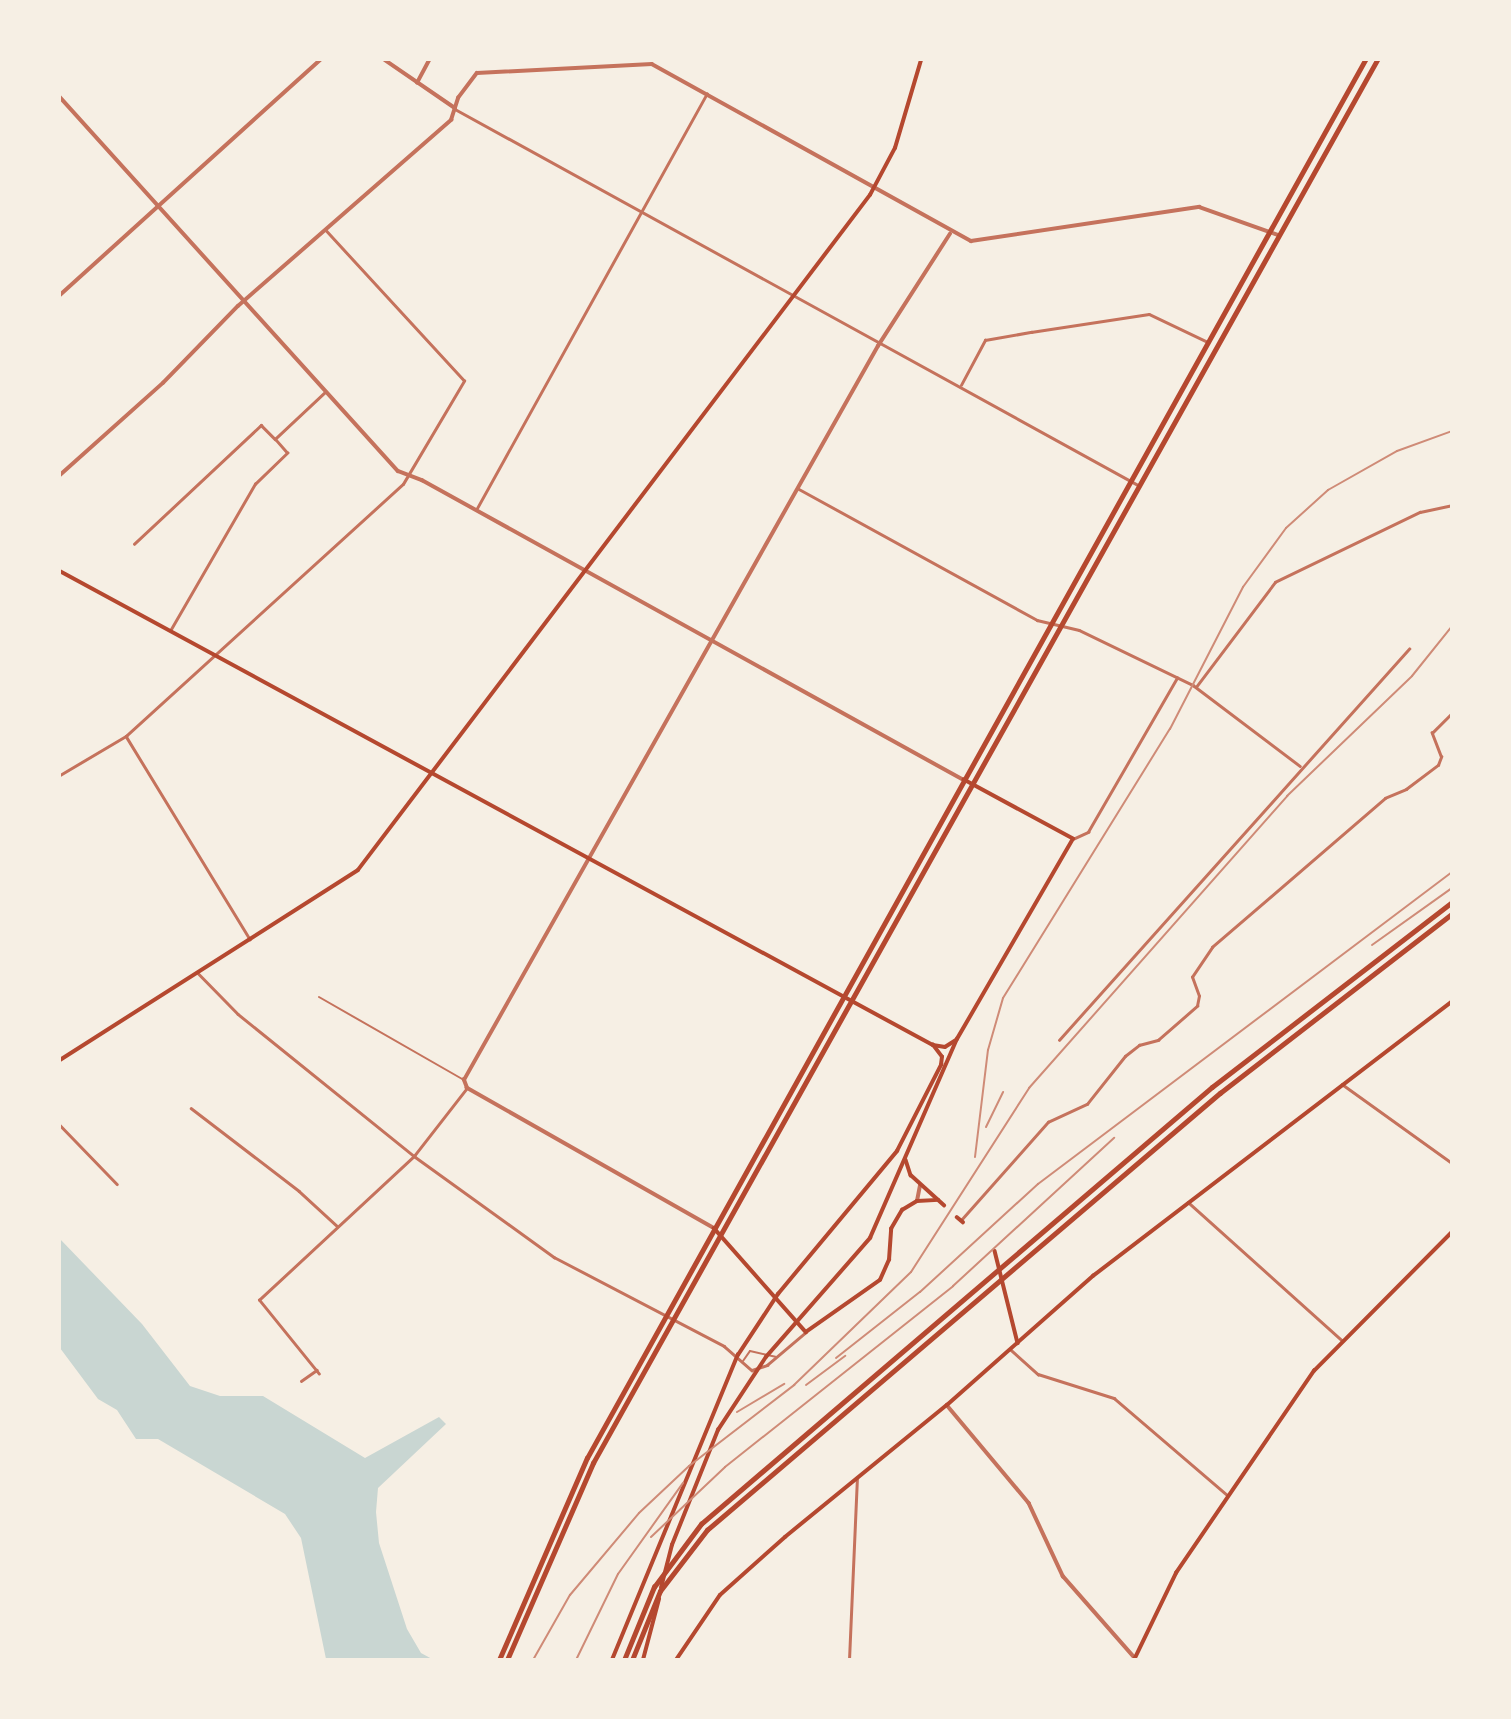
<!DOCTYPE html>
<html>
<head>
<meta charset="utf-8">
<style>
	body { margin:0 }
	#map { position:relative; width:1511px; height:1719px; overflow:hidden; background:#f6efe4; font-family:"Times New Roman",serif }
	div>[style] { position:absolute }
	.water>* { inset:0; background:#c9d6d2 }
	.service>* { height:2px; margin:-1px; padding:0 1px; transform-origin:1px; border-radius:1px; background:#c5725c }
	.minor>* { height:2.5px; margin:-1.25px; padding:0 1.25px; transform-origin:1.25px; border-radius:1.25px; background:#c5725c }
	.tertiary>* { height:3.5px; margin:-1.75px; padding:0 1.75px; transform-origin:1.75px; border-radius:1.75px; background:#c5725c }
	.secondary>* { height:3.5px; margin:-1.75px; padding:0 1.75px; transform-origin:1.75px; border-radius:1.75px; background:#b5482f }
	.primary>* { height:4.5px; margin:-2.25px; padding:0 2.25px; transform-origin:2.25px; border-radius:2.25px; background:#b5482f }
	.rail>* { height:2px; margin:-1px; padding:0 1px; transform-origin:1px; border-radius:1px; background:#cf8b77 }
	span { translate:-50% -50%; white-space:nowrap; text-align:center; line-height:1.15; -webkit-text-stroke:5px #f6efe4; paint-order:stroke }
	.frame { position:absolute; inset:0; border:61px solid #f6efe4; pointer-events:none }
</style>
</head>
<body>
<div id="map">
	<div class="water">
		<div style="clip-path:polygon(60px 1239px,142px 1324px,190px 1386px,220px 1396px,263px 1396px,365px 1458px,439px 1417px,446px 1424px,378px 1488px,376px 1512px,379px 1543px,407px 1629px,421px 1653px,432px 1659px,326px 1659px,301px 1538px,285px 1514px,158px 1439px,136px 1439px,117px 1410px,98px 1399px,60px 1348px)"></div>
	</div>
	<div class="service">
		<div style="left:319px;top:997px;width:167px;rotate:29.8deg"></div>
		<div style="left:743px;top:1361px;width:12px;rotate:-55deg"></div>
		<div style="left:750px;top:1351px;width:26px;rotate:13deg"></div>
	</div>
	<div class="minor">
		<div style="left:455px;top:109px;width:780px;rotate:28.83deg"></div>
		<div style="left:961px;top:385px;width:51px;rotate:-61.9deg"></div>
		<div style="left:985px;top:340px;width:47px;rotate:-9.9deg"></div>
		<div style="left:1031px;top:332px;width:119px;rotate:-8.7deg"></div>
		<div style="left:1149px;top:314px;width:65px;rotate:25.4deg"></div>
		<div style="left:799px;top:489px;width:272px;rotate:28.8deg"></div>
		<div style="left:1037px;top:620px;width:43px;rotate:13.4deg"></div>
		<div style="left:1079px;top:630px;width:127px;rotate:25.8deg"></div>
		<div style="left:1193px;top:685px;width:134px;rotate:37.1deg"></div>
		<div style="left:476px;top:510px;width:476px;rotate:-61deg"></div>
		<div style="left:134px;top:544px;width:174px;rotate:-43.1deg"></div>
		<div style="left:261px;top:425px;width:20px;rotate:45deg"></div>
		<div style="left:275px;top:439px;width:69px;rotate:-43.2deg"></div>
		<div style="left:170px;top:631px;width:170px;rotate:-60deg"></div>
		<div style="left:255px;top:484px;width:45px;rotate:-44.1deg"></div>
		<div style="left:287px;top:453px;width:18px;rotate:-131deg"></div>
		<div style="left:1196px;top:687px;width:131px;rotate:-53deg"></div>
		<div style="left:1275px;top:582px;width:161px;rotate:-25.8deg"></div>
		<div style="left:1420px;top:512px;width:33px;rotate:-12deg"></div>
		<div style="left:126px;top:736px;width:238px;rotate:58.6deg"></div>
		<div style="left:60px;top:775px;width:77px;rotate:-30.6deg"></div>
		<div style="left:126px;top:736px;width:374px;rotate:-42.3deg"></div>
		<div style="left:403px;top:484px;width:120px;rotate:-59.4deg"></div>
		<div style="left:464px;top:381px;width:204px;rotate:-132.6deg"></div>
		<div style="left:1073px;top:839px;width:17px;rotate:-25deg"></div>
		<div style="left:1088px;top:832px;width:178px;rotate:-60deg"></div>
		<div style="left:198px;top:973px;width:57px;rotate:45.7deg"></div>
		<div style="left:238px;top:1014px;width:226px;rotate:38.9deg"></div>
		<div style="left:414px;top:1156px;width:173px;rotate:35.8deg"></div>
		<div style="left:554px;top:1257px;width:192px;rotate:27.6deg"></div>
		<div style="left:724px;top:1346px;width:37px;rotate:41deg"></div>
		<div style="left:752px;top:1370px;width:16px;rotate:-18deg"></div>
		<div style="left:767px;top:1365px;width:51px;rotate:-40.2deg"></div>
		<div style="left:1059px;top:1040px;width:525px;rotate:-48.17deg"></div>
		<div style="left:1342px;top:1084px;width:135px;rotate:35.7deg"></div>
		<div style="left:191px;top:1108px;width:136px;rotate:37.5deg"></div>
		<div style="left:299px;top:1191px;width:52px;rotate:42.6deg"></div>
		<div style="left:60px;top:1125px;width:82px;rotate:46deg"></div>
		<div style="left:1188px;top:1202px;width:207px;rotate:41.9deg"></div>
		<div style="left:961px;top:1220px;width:131px;rotate:-48.4deg"></div>
		<div style="left:1048px;top:1122px;width:43px;rotate:-24.8deg"></div>
		<div style="left:1087px;top:1104px;width:61px;rotate:-51.6deg"></div>
		<div style="left:1125px;top:1056px;width:18px;rotate:-38deg"></div>
		<div style="left:1139px;top:1045px;width:20px;rotate:-15deg"></div>
		<div style="left:1158px;top:1040px;width:52px;rotate:-41.1deg"></div>
		<div style="left:1197px;top:1006px;width:10px;rotate:-79deg"></div>
		<div style="left:1199px;top:996px;width:20px;rotate:-110deg"></div>
		<div style="left:1192px;top:977px;width:36px;rotate:-56deg"></div>
		<div style="left:1212px;top:947px;width:228px;rotate:-40.7deg"></div>
		<div style="left:1385px;top:798px;width:23px;rotate:-23deg"></div>
		<div style="left:1406px;top:789px;width:40px;rotate:-37deg"></div>
		<div style="left:1438px;top:765px;width:9px;rotate:-69deg"></div>
		<div style="left:1441px;top:757px;width:26px;rotate:-111deg"></div>
		<div style="left:1432px;top:733px;width:28px;rotate:-45deg"></div>
		<div style="left:1010px;top:1349px;width:38px;rotate:42deg"></div>
		<div style="left:1038px;top:1374px;width:80px;rotate:17.5deg"></div>
		<div style="left:1114px;top:1398px;width:149px;rotate:40.6deg"></div>
		<div style="left:319px;top:1374px;width:95px;rotate:-129deg"></div>
		<div style="left:259px;top:1300px;width:212px;rotate:-42.9deg"></div>
		<div style="left:414px;top:1156px;width:86px;rotate:-52.1deg"></div>
		<div style="left:301px;top:1381px;width:19px;rotate:-35deg"></div>
		<div style="left:849px;top:1660px;width:182px;rotate:-87.5deg"></div>
	</div>
	<div class="tertiary">
		<div style="left:385px;top:60px;width:85px;rotate:34.4deg"></div>
		<div style="left:417px;top:83px;width:26px;rotate:-62deg"></div>
		<div style="left:60px;top:97px;width:504px;rotate:47.89deg"></div>
		<div style="left:398px;top:471px;width:26px;rotate:21deg"></div>
		<div style="left:422px;top:480px;width:617px;rotate:28.97deg"></div>
		<div style="left:60px;top:295px;width:350px;rotate:-42.1deg"></div>
		<div style="left:60px;top:475px;width:138px;rotate:-41.8deg"></div>
		<div style="left:163px;top:383px;width:107px;rotate:-45.8deg"></div>
		<div style="left:238px;top:306px;width:283px;rotate:-41.1deg"></div>
		<div style="left:451px;top:120px;width:23px;rotate:-72deg"></div>
		<div style="left:458px;top:98px;width:31px;rotate:-53deg"></div>
		<div style="left:477px;top:73px;width:175px;rotate:-2.9deg"></div>
		<div style="left:652px;top:64px;width:365px;rotate:29deg"></div>
		<div style="left:971px;top:241px;width:231px;rotate:-8.5deg"></div>
		<div style="left:1199px;top:207px;width:84px;rotate:19.5deg"></div>
		<div style="left:917px;top:1201px;width:16px;rotate:-79deg"></div>
		<div style="left:713px;top:1228px;width:283px;rotate:-150.4deg"></div>
		<div style="left:467px;top:1088px;width:9px;rotate:-111deg"></div>
		<div style="left:464px;top:1080px;width:843px;rotate:-60.58deg"></div>
		<div style="left:878px;top:346px;width:133px;rotate:-57.3deg"></div>
		<div style="left:947px;top:1405px;width:128px;rotate:50.1deg"></div>
		<div style="left:1029px;top:1503px;width:81px;rotate:65deg"></div>
		<div style="left:1063px;top:1576px;width:109px;rotate:48.7deg"></div>
	</div>
	<div class="secondary">
		<div style="left:60px;top:571px;width:993px;rotate:28.5deg"></div>
		<div style="left:933px;top:1045px;width:12px;rotate:9deg"></div>
		<div style="left:945px;top:1047px;width:13px;rotate:-32deg"></div>
		<div style="left:60px;top:1060px;width:353px;rotate:-32.5deg"></div>
		<div style="left:358px;top:870px;width:847px;rotate:-52.82deg"></div>
		<div style="left:870px;top:195px;width:53px;rotate:-62deg"></div>
		<div style="left:895px;top:148px;width:92px;rotate:-73.5deg"></div>
		<div style="left:906px;top:1160px;width:16px;rotate:72deg"></div>
		<div style="left:911px;top:1175px;width:45px;rotate:42.3deg"></div>
		<div style="left:957px;top:1217px;width:8px;rotate:40deg"></div>
		<div style="left:714px;top:1228px;width:139px;rotate:48.5deg"></div>
		<div style="left:806px;top:1332px;width:90px;rotate:-35.1deg"></div>
		<div style="left:880px;top:1280px;width:22px;rotate:-66deg"></div>
		<div style="left:889px;top:1260px;width:31px;rotate:-86deg"></div>
		<div style="left:891px;top:1229px;width:22px;rotate:-60deg"></div>
		<div style="left:902px;top:1210px;width:17px;rotate:-31deg"></div>
		<div style="left:917px;top:1201px;width:21px;rotate:-3deg"></div>
		<div style="left:995px;top:1251px;width:95px;rotate:76deg"></div>
		<div style="left:661px;top:1588px;width:44px;rotate:-75.7deg"></div>
		<div style="left:672px;top:1545px;width:124px;rotate:-68.2deg"></div>
		<div style="left:718px;top:1430px;width:87px;rotate:-56.7deg"></div>
		<div style="left:766px;top:1357px;width:158px;rotate:-48.8deg"></div>
		<div style="left:870px;top:1238px;width:217px;rotate:-66.4deg"></div>
		<div style="left:957px;top:1039px;width:231px;rotate:-59.9deg"></div>
		<div style="left:1073px;top:839px;width:124px;rotate:-151.6deg"></div>
		<div style="left:612px;top:1660px;width:330px;rotate:-67.6deg"></div>
		<div style="left:738px;top:1355px;width:73px;rotate:-56.7deg"></div>
		<div style="left:778px;top:1294px;width:186px;rotate:-50.2deg"></div>
		<div style="left:897px;top:1151px;width:97px;rotate:-62.9deg"></div>
		<div style="left:941px;top:1065px;width:8px;rotate:-83deg"></div>
		<div style="left:942px;top:1057px;width:15px;rotate:-127deg"></div>
		<div style="left:643px;top:1660px;width:63px;rotate:-75.3deg"></div>
		<div style="left:676px;top:1660px;width:78px;rotate:-55.9deg"></div>
		<div style="left:720px;top:1595px;width:87px;rotate:-41.7deg"></div>
		<div style="left:785px;top:1537px;width:209px;rotate:-39.2deg"></div>
		<div style="left:947px;top:1405px;width:195px;rotate:-41.5deg"></div>
		<div style="left:1093px;top:1276px;width:452px;rotate:-37.4deg"></div>
		<div style="left:1134px;top:1660px;width:97px;rotate:-64.2deg"></div>
		<div style="left:1176px;top:1573px;width:245px;rotate:-55.7deg"></div>
		<div style="left:1314px;top:1371px;width:196px;rotate:-45.2deg"></div>
	</div>
	<div class="primary">
		<div style="left:499px;top:1660px;width:220px;rotate:-66.5deg"></div>
		<div style="left:587px;top:1458px;width:1600px;rotate:-60.9deg"></div>
		<div style="left:507px;top:1660px;width:215px;rotate:-66.4deg"></div>
		<div style="left:593px;top:1463px;width:1607px;rotate:-60.8deg"></div>
		<div style="left:624px;top:1660px;width:79px;rotate:-67.7deg"></div>
		<div style="left:654px;top:1587px;width:79px;rotate:-53.3deg"></div>
		<div style="left:701px;top:1524px;width:672px;rotate:-40.54deg"></div>
		<div style="left:1212px;top:1087px;width:303px;rotate:-37.6deg"></div>
		<div style="left:632px;top:1660px;width:74px;rotate:-67.9deg"></div>
		<div style="left:660px;top:1591px;width:77px;rotate:-52.4deg"></div>
		<div style="left:707px;top:1530px;width:674px;rotate:-40.43deg"></div>
		<div style="left:1220px;top:1093px;width:293px;rotate:-37.7deg"></div>
	</div>
	<div class="rail">
		<div style="left:1372px;top:945px;width:98px;rotate:-35.5deg"></div>
		<div style="left:986px;top:1127px;width:39px;rotate:-64deg"></div>
		<div style="left:975px;top:1157px;width:108px;rotate:-83.1deg"></div>
		<div style="left:988px;top:1050px;width:54px;rotate:-73.9deg"></div>
		<div style="left:1003px;top:998px;width:317px;rotate:-58.2deg"></div>
		<div style="left:1170px;top:729px;width:160px;rotate:-62.8deg"></div>
		<div style="left:1243px;top:587px;width:73px;rotate:-53.9deg"></div>
		<div style="left:1286px;top:528px;width:57px;rotate:-42.1deg"></div>
		<div style="left:1328px;top:490px;width:79px;rotate:-29.5deg"></div>
		<div style="left:1397px;top:451px;width:59px;rotate:-20deg"></div>
		<div style="left:836px;top:1358px;width:107px;rotate:-38.2deg"></div>
		<div style="left:920px;top:1292px;width:160px;rotate:-42.5deg"></div>
		<div style="left:1038px;top:1184px;width:518px;rotate:-37deg"></div>
		<div style="left:806px;top:1385px;width:49px;rotate:-36.6deg"></div>
		<div style="left:737px;top:1412px;width:55px;rotate:-30.8deg"></div>
		<div style="left:651px;top:1537px;width:102px;rotate:-43.4deg"></div>
		<div style="left:725px;top:1467px;width:291px;rotate:-38.4deg"></div>
		<div style="left:953px;top:1286px;width:219px;rotate:-42.6deg"></div>
		<div style="left:533px;top:1660px;width:75px;rotate:-60.4deg"></div>
		<div style="left:570px;top:1595px;width:107px;rotate:-49.9deg"></div>
		<div style="left:639px;top:1513px;width:69px;rotate:-43.2deg"></div>
		<div style="left:689px;top:1466px;width:133px;rotate:-37.6deg"></div>
		<div style="left:794px;top:1385px;width:163px;rotate:-44deg"></div>
		<div style="left:911px;top:1272px;width:219px;rotate:-57.3deg"></div>
		<div style="left:1029px;top:1088px;width:390px;rotate:-48.5deg"></div>
		<div style="left:1287px;top:796px;width:173px;rotate:-43.8deg"></div>
		<div style="left:1412px;top:676px;width:64px;rotate:-51.3deg"></div>
		<div style="left:576px;top:1660px;width:96px;rotate:-64deg"></div>
		<div style="left:618px;top:1574px;width:112px;rotate:-54.5deg"></div>
	</div>
	<div class="frame"></div>
</div>
</body>
</html>
